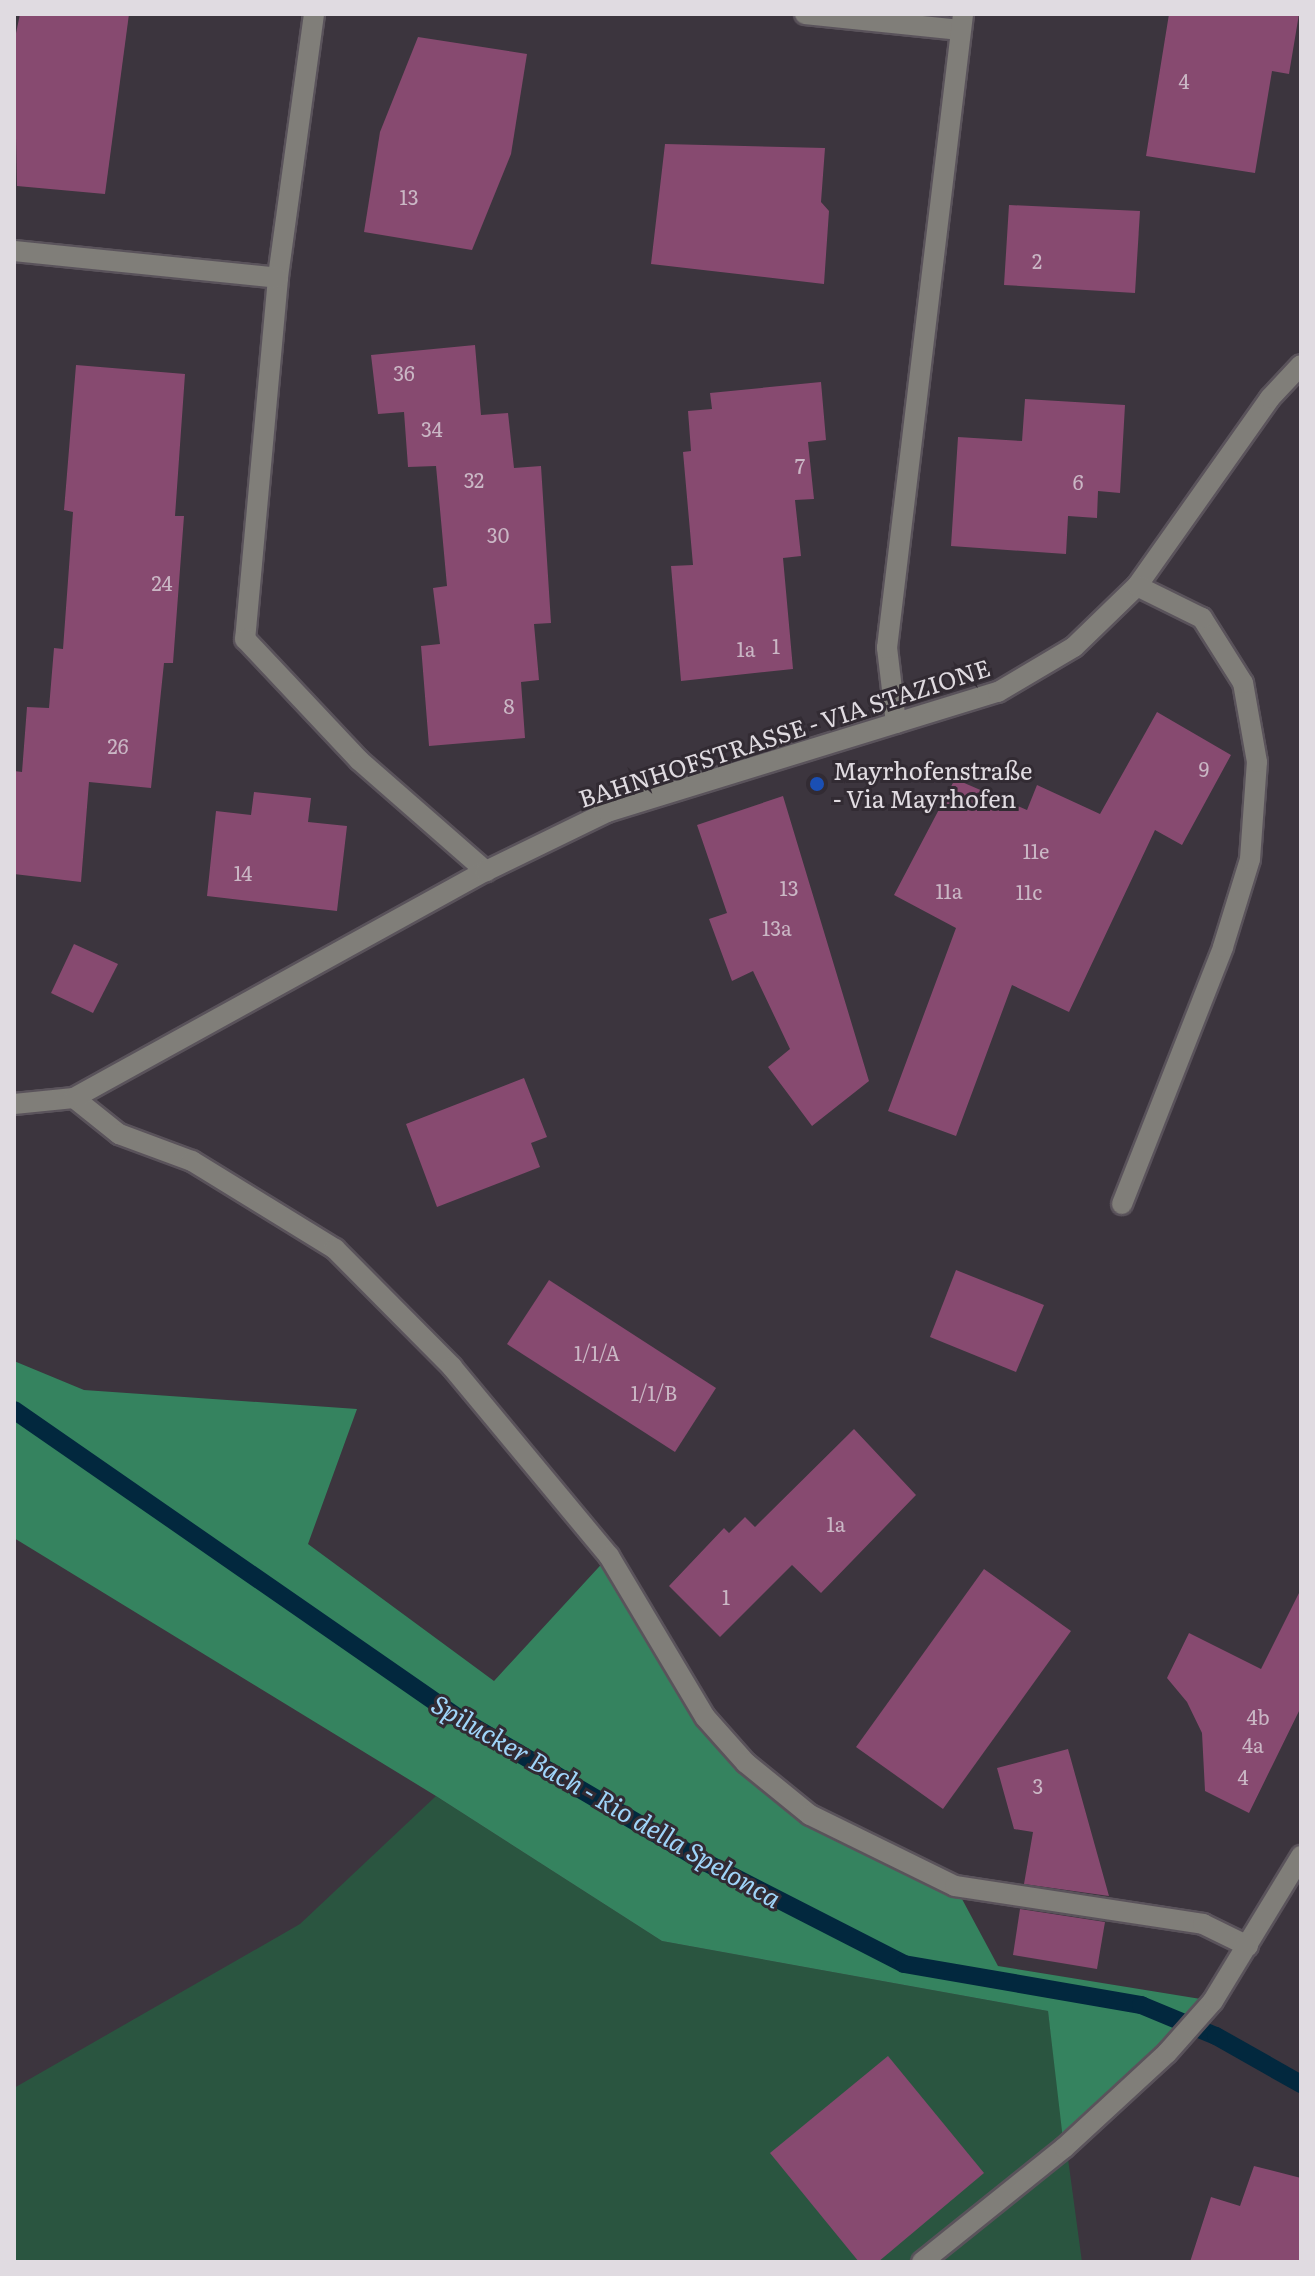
<!DOCTYPE html>
<html>
<head>
<meta charset="utf-8">
<style>
	body { margin:0 }
	#map { position:relative; width:1315px; height:2276px; overflow:hidden; background:#3c353e; font-family:Literata,serif }
	div>[style] { position:absolute }
	.green>* { inset:0; background:#2a5540 }
	.forest>* { inset:0; background:#35835f }
	.stream>* { height:18px; margin:-9px; padding:0 9px; transform-origin:9px; border-radius:9px; background:#02283e }
	.building>* { inset:0; background:#874a70 }
	.roads { filter:drop-shadow(2px 0 #5a535b) drop-shadow(-2px 0 #5a535b) drop-shadow(0 2px #5a535b) drop-shadow(0 -2px #5a535b) }
	.minor>* { height:20px; margin:-10px; padding:0 10px; transform-origin:10px; border-radius:10px; background:#807e79 }
	.dots>* { width:22px; height:22px; translate:-50% -50%; box-sizing:border-box; border:4px solid #322b33; border-radius:50% }
	span { translate:-50% -50%; white-space:nowrap; text-align:center; line-height:1.15; -webkit-text-stroke:6px #322b33; paint-order:stroke }
	.number-label { font-size:20px; color:#cab7c5 }
	.number-label span { -webkit-text-stroke-width:0 }
	.street-label { font-size:24px; color:#e0dbe1 }
	.poi-label { font-size:24px; color:#e0dbe1 }
	.left { translate:0 -50%; text-align:left }
	.water-label { font-size:26px; color:#9fd4f9; font-style:italic }
	.frame { position:absolute; inset:0; border:16px solid #e0dbe1; pointer-events:none }
</style>
</head>
<body>
<div id="map">
	<div class="green">
		<div style="clip-path:polygon(436px 1796px,662px 1941px,1048px 2011px,1082px 2262px,14px 2262px,14px 2088px,300px 1924px)"></div>
	</div>
	<div class="forest">
		<div style="clip-path:polygon(14px 1361px,84px 1390px,357px 1409px,308px 1544px,494px 1681px,609px 1556px,705px 1717px,810px 1815px,955px 1886px,998px 1966px,1213px 2001px,1064px 2148px,1048px 2011px,662px 1941px,436px 1796px,14px 1538px)"></div>
	</div>
	<div class="stream">
		<div style="left:14px;top:1410px;width:539px;rotate:34.72deg"></div>
		<div style="left:457px;top:1717px;width:281px;rotate:30.4deg"></div>
		<div style="left:699px;top:1859px;width:230px;rotate:27.1deg"></div>
		<div style="left:904px;top:1964px;width:241px;rotate:9.8deg"></div>
		<div style="left:1141px;top:2005px;width:81px;rotate:22.5deg"></div>
		<div style="left:1216px;top:2036px;width:98px;rotate:29.5deg"></div>
	</div>
	<div class="building">
		<div style="clip-path:polygon(20px 14px,129px 14px,105px 194px,17px 186px,14px 43px)"></div>
		<div style="clip-path:polygon(1169px 14px,1299px 14px,1289px 74px,1272px 71px,1255px 173px,1146px 156px)"></div>
		<div style="clip-path:polygon(418px 37px,527px 54px,511px 154px,472px 250px,364px 232px,380px 132px)"></div>
		<div style="clip-path:polygon(665px 144px,825px 148px,821px 202px,829px 211px,824px 284px,651px 264px)"></div>
		<div style="clip-path:polygon(1009px 205px,1140px 211px,1135px 293px,1004px 285px)"></div>
		<div style="clip-path:polygon(475px 345px,481px 415px,508px 413px,514px 468px,541px 466px,551px 623px,534px 624px,539px 680px,521px 682px,525px 738px,429px 746px,421px 646px,440px 644px,433px 588px,447px 586px,436px 466px,408px 467px,404px 412px,378px 414px,371px 355px)"></div>
		<div style="clip-path:polygon(76px 365px,185px 374px,175px 516px,184px 516px,173px 663px,164px 663px,151px 788px,89px 782px,81px 882px,14px 874px,14px 771px,22px 772px,27px 707px,49px 708px,54px 648px,63px 649px,73px 512px,64px 510px)"></div>
		<div style="clip-path:polygon(821px 382px,826px 440px,808px 442px,814px 499px,795px 500px,801px 556px,783px 558px,793px 669px,681px 681px,671px 566px,693px 565px,683px 452px,691px 451px,688px 411px,712px 409px,710px 393px)"></div>
		<div style="clip-path:polygon(1025px 399px,1125px 405px,1120px 493px,1098px 491px,1097px 518px,1068px 516px,1066px 554px,951px 546px,958px 437px,1022px 441px)"></div>
		<div style="clip-path:polygon(1157px 712px,1231px 755px,1182px 845px,1155px 830px,1069px 1012px,1012px 985px,956px 1136px,888px 1111px,956px 928px,894px 895px,955px 779px,1027px 810px,1037px 785px,1100px 814px)"></div>
		<div style="clip-path:polygon(254px 792px,311px 798px,308px 822px,347px 826px,337px 911px,207px 896px,216px 811px,251px 815px)"></div>
		<div style="clip-path:polygon(783px 796px,869px 1081px,812px 1126px,768px 1067px,790px 1049px,753px 971px,732px 981px,709px 919px,727px 913px,697px 825px)"></div>
		<div style="clip-path:polygon(74px 944px,118px 964px,93px 1013px,51px 993px)"></div>
		<div style="clip-path:polygon(524px 1078px,547px 1137px,531px 1143px,540px 1167px,437px 1207px,406px 1124px)"></div>
		<div style="clip-path:polygon(956px 1270px,1044px 1305px,1016px 1372px,930px 1337px)"></div>
		<div style="clip-path:polygon(549px 1280px,716px 1388px,675px 1452px,507px 1344px)"></div>
		<div style="clip-path:polygon(854px 1429px,916px 1495px,821px 1593px,792px 1565px,720px 1637px,669px 1586px,724px 1528px,729px 1533px,745px 1517px,755px 1527px)"></div>
		<div style="clip-path:polygon(984px 1569px,1071px 1631px,943px 1809px,856px 1747px)"></div>
		<div style="clip-path:polygon(1301px 1589px,1301px 1707px,1249px 1813px,1205px 1791px,1202px 1733px,1187px 1702px,1167px 1678px,1189px 1633px,1261px 1669px)"></div>
		<div style="clip-path:polygon(1068px 1749px,1109px 1896px,1024px 1884px,1033px 1832px,1014px 1829px,997px 1768px)"></div>
		<div style="clip-path:polygon(1020px 1909px,1105px 1922px,1097px 1969px,1013px 1955px)"></div>
		<div style="clip-path:polygon(888px 2056px,984px 2173px,878px 2262px,859px 2262px,770px 2153px)"></div>
		<div style="clip-path:polygon(1254px 2166px,1301px 2178px,1301px 2262px,1190px 2262px,1211px 2197px,1240px 2206px)"></div>
	</div>
	<div class="roads">
		<div class="minor">
			<div style="left:314px;top:14px;width:266px;rotate:97.8deg"></div>
			<div style="left:278px;top:278px;width:363px;rotate:95.2deg"></div>
			<div style="left:245px;top:639px;width:166px;rotate:46.7deg"></div>
			<div style="left:359px;top:760px;width:169px;rotate:41.2deg"></div>
			<div style="left:805px;top:14px;width:156px;rotate:5.9deg"></div>
			<div style="left:14px;top:251px;width:265px;rotate:5.8deg"></div>
			<div style="left:896px;top:723px;width:76px;rotate:-96.8deg"></div>
			<div style="left:887px;top:648px;width:639px;rotate:-83.16deg"></div>
			<div style="left:74px;top:1098px;width:58px;rotate:38.7deg"></div>
			<div style="left:119px;top:1134px;width:78px;rotate:20.3deg"></div>
			<div style="left:192px;top:1161px;width:168px;rotate:31.6deg"></div>
			<div style="left:335px;top:1249px;width:166px;rotate:45.2deg"></div>
			<div style="left:452px;top:1367px;width:246px;rotate:50.3deg"></div>
			<div style="left:609px;top:1556px;width:187px;rotate:59.2deg"></div>
			<div style="left:705px;top:1717px;width:62px;rotate:48.3deg"></div>
			<div style="left:746px;top:1763px;width:82px;rotate:39.1deg"></div>
			<div style="left:810px;top:1815px;width:161px;rotate:26.1deg"></div>
			<div style="left:955px;top:1886px;width:251px;rotate:8.7deg"></div>
			<div style="left:1203px;top:1924px;width:50px;rotate:26.1deg"></div>
			<div style="left:14px;top:1104px;width:60px;rotate:-5.7deg"></div>
			<div style="left:74px;top:1098px;width:470px;rotate:-28.9deg"></div>
			<div style="left:486px;top:871px;width:135px;rotate:-26deg"></div>
			<div style="left:607px;top:812px;width:409px;rotate:-17.1deg"></div>
			<div style="left:998px;top:692px;width:88px;rotate:-30.6deg"></div>
			<div style="left:1074px;top:647px;width:88px;rotate:-44.1deg"></div>
			<div style="left:1137px;top:586px;width:230px;rotate:-54.7deg"></div>
			<div style="left:1270px;top:398px;width:45px;rotate:-46.8deg"></div>
			<div style="left:1122px;top:1204px;width:276px;rotate:-68.5deg"></div>
			<div style="left:1223px;top:947px;width:92px;rotate:-72.9deg"></div>
			<div style="left:1250px;top:859px;width:97px;rotate:-85.9deg"></div>
			<div style="left:1257px;top:762px;width:80px;rotate:-100deg"></div>
			<div style="left:1243px;top:683px;width:77px;rotate:-122.2deg"></div>
			<div style="left:1202px;top:618px;width:72px;rotate:-153.8deg"></div>
			<div style="left:922px;top:2262px;width:182px;rotate:-38.8deg"></div>
			<div style="left:1064px;top:2148px;width:140px;rotate:-42.7deg"></div>
			<div style="left:1167px;top:2053px;width:69px;rotate:-48.5deg"></div>
			<div style="left:1213px;top:2001px;width:170px;rotate:-58.7deg"></div>
		</div>
	</div>
	<div class="dots">
		<div style="left:817px;top:784px;background:#1a4fb4"></div>
	</div>
	<div class="number-label">
		<span style="left:1184px;top:80px">4</span>
		<span style="left:409px;top:196px">13</span>
		<span style="left:1037px;top:260px">2</span>
		<span style="left:404px;top:372px">36</span>
		<span style="left:432px;top:428px">34</span>
		<span style="left:800px;top:465px">7</span>
		<span style="left:474px;top:479px">32</span>
		<span style="left:1078px;top:481px">6</span>
		<span style="left:498px;top:534px">30</span>
		<span style="left:162px;top:582px">24</span>
		<span style="left:776px;top:645px">1</span>
		<span style="left:746px;top:648px">1a</span>
		<span style="left:509px;top:705px">8</span>
		<span style="left:118px;top:745px">26</span>
		<span style="left:1204px;top:768px">9</span>
		<span style="left:1036px;top:850px">11e</span>
		<span style="left:243px;top:872px">14</span>
		<span style="left:789px;top:887px">13</span>
		<span style="left:949px;top:890px">11a</span>
		<span style="left:1029px;top:891px">11c</span>
		<span style="left:777px;top:927px">13a</span>
		<span style="left:597px;top:1352px">1/1/A</span>
		<span style="left:654px;top:1392px">1/1/B</span>
		<span style="left:836px;top:1523px">1a</span>
		<span style="left:726px;top:1596px">1</span>
		<span style="left:1258px;top:1716px">4b</span>
		<span style="left:1253px;top:1744px">4a</span>
		<span style="left:1243px;top:1776px">4</span>
		<span style="left:1038px;top:1785px">3</span>
	</div>
	<div class="street-label">
		<span style="left:784px;top:732px;rotate:-18deg">BAHNHOFSTRASSE - VIA STAZIONE</span>
	</div>
	<div class="poi-label">
		<span class="left" style="left:833px;top:784px">Mayrhofenstraße<br>- Via Mayrhofen</span>
	</div>
	<div class="water-label">
		<span style="left:607px;top:1800px;rotate:30deg">Spilucker Bach - Rio della Spelonca</span>
	</div>
	<div class="frame"></div>
</div>
</body>
</html>
